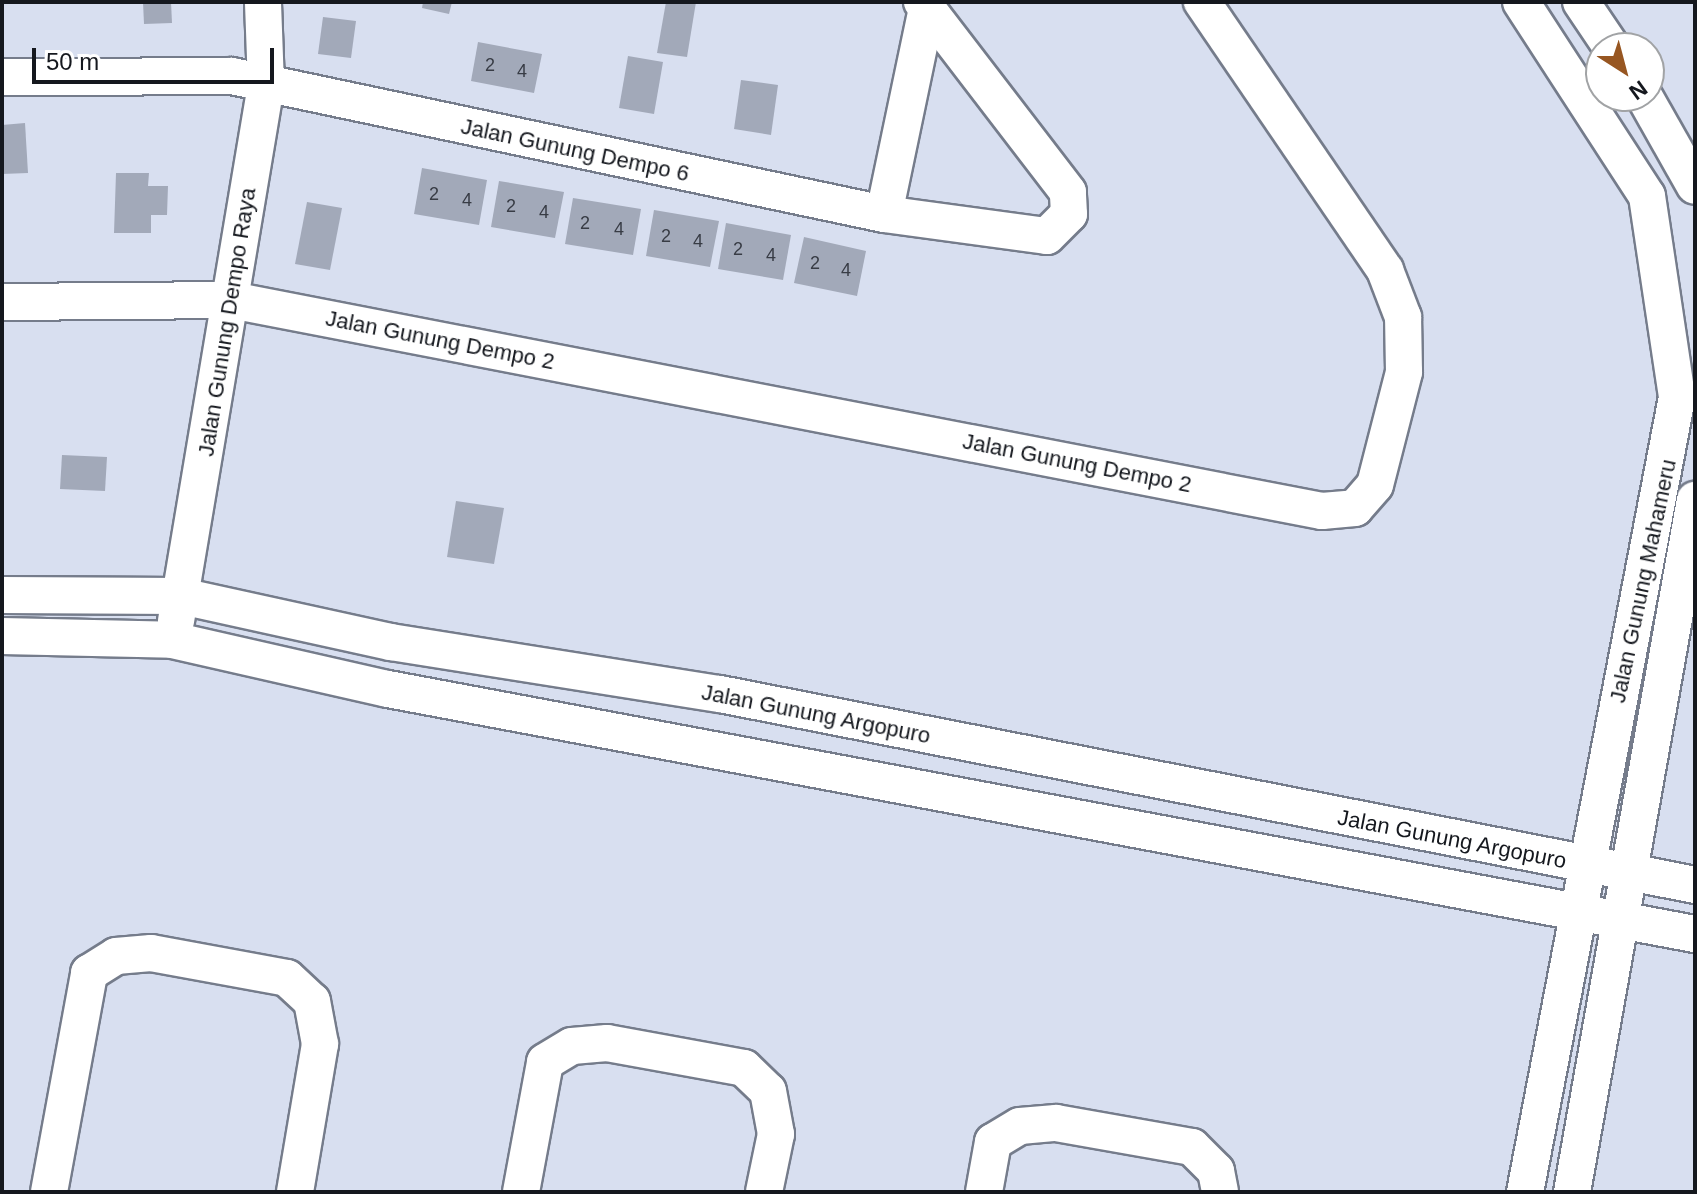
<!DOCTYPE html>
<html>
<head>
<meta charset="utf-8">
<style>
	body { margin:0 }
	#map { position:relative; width:1697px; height:1194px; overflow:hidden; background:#d8dff0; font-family:Helvetica,sans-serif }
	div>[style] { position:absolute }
	.building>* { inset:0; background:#a2a9b9 }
	.roads { filter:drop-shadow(2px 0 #757c8b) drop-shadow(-2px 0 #757c8b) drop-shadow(0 2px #757c8b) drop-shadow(0 -2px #757c8b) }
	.minor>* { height:36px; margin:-18px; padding:0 18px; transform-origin:18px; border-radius:18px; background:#fff }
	span { translate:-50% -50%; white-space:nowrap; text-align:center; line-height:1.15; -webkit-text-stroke:6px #fff; paint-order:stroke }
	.number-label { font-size:18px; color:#383c45 }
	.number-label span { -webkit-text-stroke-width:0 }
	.street-label { font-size:22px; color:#15181e }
	.frame { position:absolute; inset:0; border:4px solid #15181e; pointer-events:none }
	.north { position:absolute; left:1585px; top:32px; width:80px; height:80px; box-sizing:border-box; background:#fff; border:2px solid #a1a3a5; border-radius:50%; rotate:144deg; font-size:22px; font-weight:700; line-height:32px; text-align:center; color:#15181e }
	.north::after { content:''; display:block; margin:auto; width:28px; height:36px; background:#975621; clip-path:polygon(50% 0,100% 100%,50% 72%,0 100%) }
	.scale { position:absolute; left:32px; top:48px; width:242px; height:36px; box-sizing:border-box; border:4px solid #15181e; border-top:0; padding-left:10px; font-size:24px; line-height:28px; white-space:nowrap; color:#15181e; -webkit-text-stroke:6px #fff; paint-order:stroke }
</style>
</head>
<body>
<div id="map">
	<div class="building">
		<div style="clip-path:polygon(143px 2px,171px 2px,172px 23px,144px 24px)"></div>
		<div style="clip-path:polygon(423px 2px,452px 2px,449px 14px,422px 8px)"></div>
		<div style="clip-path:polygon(666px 2px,696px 2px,687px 57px,657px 53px)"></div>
		<div style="clip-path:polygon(323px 17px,356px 21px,351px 58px,318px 54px)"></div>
		<div style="clip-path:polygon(478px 42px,542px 54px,534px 93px,471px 81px)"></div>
		<div style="clip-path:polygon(628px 56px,663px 62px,654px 114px,619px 108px)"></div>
		<div style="clip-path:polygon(741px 80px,778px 85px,771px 135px,734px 129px)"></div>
		<div style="clip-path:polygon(25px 123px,28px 173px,2px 174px,2px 125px)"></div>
		<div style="clip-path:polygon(422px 168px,487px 180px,479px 225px,414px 214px)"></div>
		<div style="clip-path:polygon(116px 173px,149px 173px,148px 186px,168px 186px,167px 215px,151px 215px,151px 233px,114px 233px)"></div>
		<div style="clip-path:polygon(499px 181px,564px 192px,555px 238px,491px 227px)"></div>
		<div style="clip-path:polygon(573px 198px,641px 209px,633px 255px,565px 244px)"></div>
		<div style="clip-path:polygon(307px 202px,342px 208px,330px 270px,295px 264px)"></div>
		<div style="clip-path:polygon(654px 210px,719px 221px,710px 267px,646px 256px)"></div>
		<div style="clip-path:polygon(726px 223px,791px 235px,783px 280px,718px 269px)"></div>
		<div style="clip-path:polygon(804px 237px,866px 251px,857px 296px,794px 283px)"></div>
		<div style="clip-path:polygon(62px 455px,107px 457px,105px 491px,60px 489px)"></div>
		<div style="clip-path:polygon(456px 501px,504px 508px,494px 564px,447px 557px)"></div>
	</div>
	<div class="roads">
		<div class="minor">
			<div style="left:1521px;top:2px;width:231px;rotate:57deg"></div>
			<div style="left:1647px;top:196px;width:203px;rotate:81.5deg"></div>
			<div style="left:1677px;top:397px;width:809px;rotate:100.82deg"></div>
			<div style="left:1581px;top:2px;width:55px;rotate:56deg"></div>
			<div style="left:2px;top:77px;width:230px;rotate:-0.2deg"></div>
			<div style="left:232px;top:76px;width:666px;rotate:11.95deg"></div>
			<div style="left:884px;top:214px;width:164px;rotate:7.7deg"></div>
			<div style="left:1047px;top:236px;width:31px;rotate:-45deg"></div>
			<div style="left:1069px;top:214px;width:22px;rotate:-93deg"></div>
			<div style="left:1068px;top:192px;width:240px;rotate:-127.5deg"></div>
			<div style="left:1644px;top:96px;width:103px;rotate:60.5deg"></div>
			<div style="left:884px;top:214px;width:210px;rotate:-78.2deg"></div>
			<div style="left:2px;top:302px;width:229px;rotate:-0.5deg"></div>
			<div style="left:231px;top:300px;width:1111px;rotate:10.95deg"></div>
			<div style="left:1322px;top:511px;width:33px;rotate:-5deg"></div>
			<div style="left:1355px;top:508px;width:30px;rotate:-49deg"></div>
			<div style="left:1375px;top:485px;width:117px;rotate:-75.6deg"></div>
			<div style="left:1404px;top:372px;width:55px;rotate:-91deg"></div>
			<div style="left:1403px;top:317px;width:50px;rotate:-111deg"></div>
			<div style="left:1385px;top:270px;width:325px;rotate:-124.3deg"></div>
			<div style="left:2px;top:595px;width:179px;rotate:0.3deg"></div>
			<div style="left:181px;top:596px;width:215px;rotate:12.4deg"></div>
			<div style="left:391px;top:642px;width:333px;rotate:9deg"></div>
			<div style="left:720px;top:694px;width:994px;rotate:11.08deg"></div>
			<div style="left:176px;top:621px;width:544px;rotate:-80.47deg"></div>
			<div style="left:266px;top:85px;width:83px;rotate:-92.1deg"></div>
			<div style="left:2px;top:636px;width:170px;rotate:1.3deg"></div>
			<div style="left:172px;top:640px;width:221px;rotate:12.8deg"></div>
			<div style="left:388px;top:689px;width:1330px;rotate:10.62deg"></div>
			<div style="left:49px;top:1192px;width:223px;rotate:-79.6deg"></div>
			<div style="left:89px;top:973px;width:32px;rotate:-32deg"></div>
			<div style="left:116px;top:956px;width:35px;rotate:-5deg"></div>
			<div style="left:151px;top:953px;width:138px;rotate:10.4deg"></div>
			<div style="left:287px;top:978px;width:34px;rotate:43deg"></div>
			<div style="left:312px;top:1001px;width:44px;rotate:79.5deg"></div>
			<div style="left:320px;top:1044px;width:150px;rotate:99.6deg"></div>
			<div style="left:521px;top:1192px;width:132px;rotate:-79.5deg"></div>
			<div style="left:545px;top:1062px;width:31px;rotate:-31deg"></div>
			<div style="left:572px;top:1046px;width:35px;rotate:-5deg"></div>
			<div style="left:607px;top:1043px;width:139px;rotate:10.3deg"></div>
			<div style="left:744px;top:1068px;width:33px;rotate:44deg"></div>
			<div style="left:768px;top:1091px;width:44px;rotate:79.5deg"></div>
			<div style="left:776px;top:1134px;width:59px;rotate:101.7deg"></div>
			<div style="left:984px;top:1192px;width:51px;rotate:-79.8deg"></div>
			<div style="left:993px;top:1142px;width:31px;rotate:-31deg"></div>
			<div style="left:1020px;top:1126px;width:36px;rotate:-5deg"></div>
			<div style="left:1056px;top:1123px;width:138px;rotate:10deg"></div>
			<div style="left:1192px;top:1147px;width:34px;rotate:45deg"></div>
			<div style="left:1216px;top:1171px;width:21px;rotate:79deg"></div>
			<div style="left:1572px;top:1192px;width:703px;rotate:-79.92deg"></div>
		</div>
	</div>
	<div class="number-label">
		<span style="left:490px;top:65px">2</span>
		<span style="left:522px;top:71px">4</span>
		<span style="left:434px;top:194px">2</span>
		<span style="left:467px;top:200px">4</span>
		<span style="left:511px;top:206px">2</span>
		<span style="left:544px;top:212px">4</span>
		<span style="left:585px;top:223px">2</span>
		<span style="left:619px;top:229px">4</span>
		<span style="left:666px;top:236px">2</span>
		<span style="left:698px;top:241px">4</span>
		<span style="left:738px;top:249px">2</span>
		<span style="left:771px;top:255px">4</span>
		<span style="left:815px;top:263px">2</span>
		<span style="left:846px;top:270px">4</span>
	</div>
	<div class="street-label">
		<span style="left:575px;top:150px;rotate:12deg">Jalan Gunung Dempo 6</span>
		<span style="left:227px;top:322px;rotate:-81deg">Jalan Gunung Dempo Raya</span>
		<span style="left:440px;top:340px;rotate:11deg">Jalan Gunung Dempo 2</span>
		<span style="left:1077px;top:463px;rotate:11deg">Jalan Gunung Dempo 2</span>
		<span style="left:1643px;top:581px;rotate:-78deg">Jalan Gunung Mahameru</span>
		<span style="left:816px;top:714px;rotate:11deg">Jalan Gunung Argopuro</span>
		<span style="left:1452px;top:839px;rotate:11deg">Jalan Gunung Argopuro</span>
	</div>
	<div class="frame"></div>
	<div class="north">N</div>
	<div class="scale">50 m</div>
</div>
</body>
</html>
